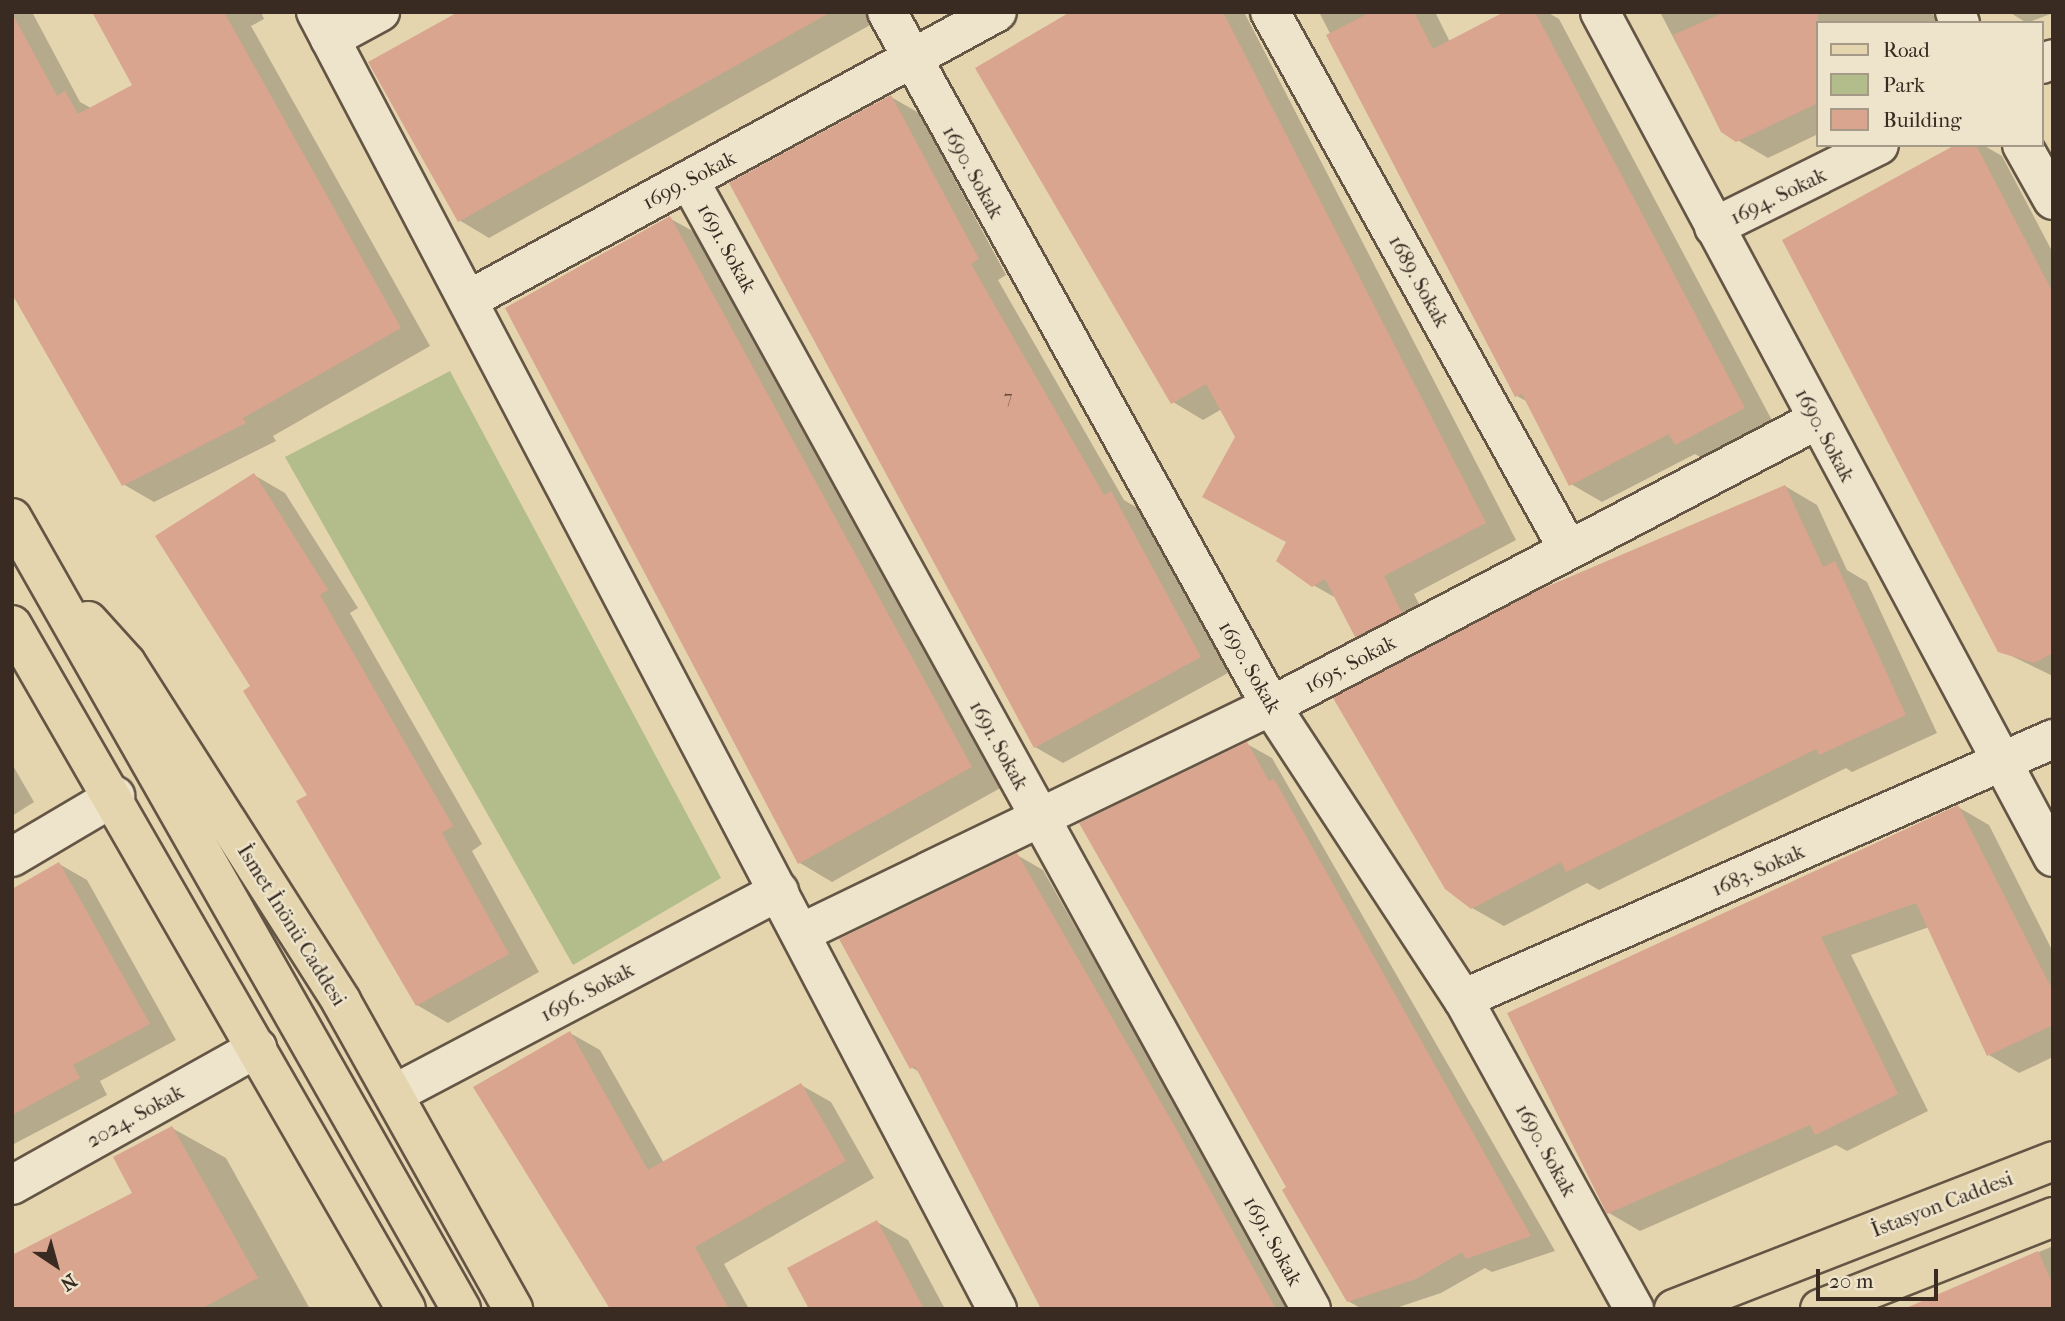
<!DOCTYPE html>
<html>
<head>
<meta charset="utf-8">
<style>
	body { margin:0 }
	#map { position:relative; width:2065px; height:1321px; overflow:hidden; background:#e4d5af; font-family:"IM FELL French Canon",serif }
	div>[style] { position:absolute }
	.green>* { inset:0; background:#b3bd8b }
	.shadow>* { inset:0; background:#0003 }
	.building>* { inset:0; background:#daa58e }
	.roads { filter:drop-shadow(2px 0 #645545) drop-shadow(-2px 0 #645545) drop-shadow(0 2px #645545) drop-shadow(0 -2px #645545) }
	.minor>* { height:38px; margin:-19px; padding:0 19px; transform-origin:19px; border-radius:19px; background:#ede4cb }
	.major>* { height:38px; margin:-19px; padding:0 19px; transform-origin:19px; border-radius:19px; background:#e4d5af }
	span { translate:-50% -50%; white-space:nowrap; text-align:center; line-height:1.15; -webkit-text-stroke:5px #ede4cb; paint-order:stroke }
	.number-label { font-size:18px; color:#61493d }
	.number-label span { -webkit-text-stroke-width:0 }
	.street-label { font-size:21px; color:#392a22 }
	.frame { position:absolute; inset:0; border:14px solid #392a22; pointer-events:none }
	.legend { position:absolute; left:1816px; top:21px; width:228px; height:126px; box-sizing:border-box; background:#ede4cb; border:2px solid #a59a87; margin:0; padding:9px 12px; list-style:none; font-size:21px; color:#392a22 }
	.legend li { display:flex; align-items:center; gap:14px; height:35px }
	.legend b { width:35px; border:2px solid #a59a87 }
	.north { position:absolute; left:21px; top:1230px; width:70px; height:70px; -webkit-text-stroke:5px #ede4cb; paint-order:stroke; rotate:144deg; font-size:19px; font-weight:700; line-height:28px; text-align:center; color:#392a22 }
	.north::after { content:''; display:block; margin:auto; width:24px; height:32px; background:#392a22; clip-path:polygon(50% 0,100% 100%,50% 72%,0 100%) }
	.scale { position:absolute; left:1816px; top:1269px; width:122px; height:32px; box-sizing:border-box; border:4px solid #392a22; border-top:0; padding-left:9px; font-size:21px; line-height:24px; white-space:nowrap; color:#392a22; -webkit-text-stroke:5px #ede4cb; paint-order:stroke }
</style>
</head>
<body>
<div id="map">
	<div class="green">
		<div style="clip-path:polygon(450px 371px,721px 878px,573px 965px,285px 457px)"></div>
	</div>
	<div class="shadow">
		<div style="clip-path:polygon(12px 12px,32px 12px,80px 102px,91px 108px,134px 85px,94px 12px,261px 12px,264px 19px,251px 26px,430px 346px,273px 436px,276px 441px,154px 502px,123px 484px,12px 291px)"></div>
		<div style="clip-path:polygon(461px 12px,875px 12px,879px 20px,489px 238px,459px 220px)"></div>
		<div style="clip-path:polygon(1076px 12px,1244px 12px,1516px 540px,1414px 594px,1432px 630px,1387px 654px,1356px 636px,1338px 599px,1313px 585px,1222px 409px,1203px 420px,1173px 402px)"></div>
		<div style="clip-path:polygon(1319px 12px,1435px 12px,1450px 42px,1508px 12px,1547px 12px,1559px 19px,1775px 426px,1707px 461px,1695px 454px,1602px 502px,1571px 484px,1528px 402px,1517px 396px)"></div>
		<div style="clip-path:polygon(1660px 12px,1932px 12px,1938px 23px,1818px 23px,1818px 134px,1768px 158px,1722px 131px)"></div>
		<div style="clip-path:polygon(2009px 12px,2053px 12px,2053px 13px,2027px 23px)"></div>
		<div style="clip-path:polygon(891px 97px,919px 113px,1006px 275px,998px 280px,1124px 500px,1139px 509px,1228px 673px,1063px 763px,1035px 747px)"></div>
		<div style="clip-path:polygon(1959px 145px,1983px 145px,2002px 156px,2053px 253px,2053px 676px,1999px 650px)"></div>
		<div style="clip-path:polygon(669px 218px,702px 236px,1004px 786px,832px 882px,800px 863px)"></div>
		<div style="clip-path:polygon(254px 475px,285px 493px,358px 608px,350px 613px,482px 844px,472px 851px,539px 972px,448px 1023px,417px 1005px,253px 686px)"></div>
		<div style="clip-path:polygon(1785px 486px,1817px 505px,1847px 570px,1867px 582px,1937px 733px,1852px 772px,1846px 768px,1599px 890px,1587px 883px,1504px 926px,1472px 908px)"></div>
		<div style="clip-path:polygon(1247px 744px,1272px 758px,1555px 1251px,1492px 1272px,1485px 1268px,1441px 1293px,1393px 1309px,1362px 1309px,1348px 1301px,1289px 1188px)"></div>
		<div style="clip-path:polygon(12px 764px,34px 802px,12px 816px)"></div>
		<div style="clip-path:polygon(1958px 807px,1989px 825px,2053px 952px,2053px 1057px,2019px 1073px,1989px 1055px,1929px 927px,1851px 955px,1928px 1111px,1847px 1151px,1836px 1145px,1640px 1231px,1609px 1213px,1510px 1014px)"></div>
		<div style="clip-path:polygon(1017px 855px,1043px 870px,1292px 1309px,1043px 1309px,921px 1073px,911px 1067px)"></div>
		<div style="clip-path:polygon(59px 864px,87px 880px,176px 1040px,100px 1081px,107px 1095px,12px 1145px,12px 891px)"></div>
		<div style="clip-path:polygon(570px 1033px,600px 1050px,664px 1163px,801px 1085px,831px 1102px,874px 1178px,724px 1264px,749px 1309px,613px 1309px)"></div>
		<div style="clip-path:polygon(172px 1128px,226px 1158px,310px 1309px,12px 1309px,135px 1194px)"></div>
		<div style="clip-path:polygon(877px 1222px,908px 1240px,945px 1309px,811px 1309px)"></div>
		<div style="clip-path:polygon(2053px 1246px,2053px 1309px,1905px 1309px)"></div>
	</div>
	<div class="building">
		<div style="clip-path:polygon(92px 12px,224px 12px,401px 328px,243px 418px,246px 423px,122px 486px,12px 294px,12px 13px,57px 96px,65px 91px,78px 114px,132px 85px)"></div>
		<div style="clip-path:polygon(458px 12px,831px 12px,458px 222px,368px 62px)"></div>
		<div style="clip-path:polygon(1070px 12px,1223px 12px,1486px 523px,1384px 576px,1402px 613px,1355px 637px,1325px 579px,1312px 587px,1276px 561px,1286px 542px,1202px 497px,1235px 437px,1206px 384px,1171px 404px,975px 68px)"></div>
		<div style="clip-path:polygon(1371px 12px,1414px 12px,1433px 49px,1504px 12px,1535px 12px,1745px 408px,1675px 445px,1669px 434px,1569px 486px,1522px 394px,1515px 397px,1326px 35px)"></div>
		<div style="clip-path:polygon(1725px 12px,1818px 12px,1818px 103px,1736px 142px,1721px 132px,1673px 35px)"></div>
		<div style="clip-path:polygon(891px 95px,979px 259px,971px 264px,1104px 495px,1111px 491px,1201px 657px,1034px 748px,729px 183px)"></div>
		<div style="clip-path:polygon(1955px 145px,1976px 145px,2053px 293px,2053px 653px,2034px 663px,1998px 652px,1782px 240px)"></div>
		<div style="clip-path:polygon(670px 216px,972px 767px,798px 864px,505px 308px)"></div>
		<div style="clip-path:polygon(254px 473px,328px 590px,320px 595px,453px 826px,442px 833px,509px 954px,416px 1006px,296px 801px,307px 795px,243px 691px,250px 686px,155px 536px)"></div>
		<div style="clip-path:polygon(1785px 485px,1823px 567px,1835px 561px,1906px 715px,1819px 755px,1816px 749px,1566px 872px,1561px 862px,1471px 909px,1445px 889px,1333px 698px,1539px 590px)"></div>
		<div style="clip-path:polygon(1247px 742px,1269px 781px,1274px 779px,1531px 1236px,1466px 1259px,1462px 1252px,1416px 1279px,1347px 1302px,1282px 1190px,1286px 1187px,1079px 823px)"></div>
		<div style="clip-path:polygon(1958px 805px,2053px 991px,2053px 1025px,1987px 1056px,1916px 903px,1821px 937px,1898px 1094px,1815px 1135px,1810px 1125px,1607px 1214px,1507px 1013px)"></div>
		<div style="clip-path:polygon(1017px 853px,1174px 1125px,1276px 1309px,1041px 1309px,915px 1066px,910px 1069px,839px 939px)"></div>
		<div style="clip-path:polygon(59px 862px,150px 1024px,73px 1065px,80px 1078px,12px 1115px,12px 889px)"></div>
		<div style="clip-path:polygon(570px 1031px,648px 1170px,801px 1083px,846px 1161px,695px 1247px,729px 1309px,610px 1309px,473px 1087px)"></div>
		<div style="clip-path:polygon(172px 1126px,258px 1278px,201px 1309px,12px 1309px,12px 1255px,132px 1193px,113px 1157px)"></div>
		<div style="clip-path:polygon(877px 1220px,924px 1309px,809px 1309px,787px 1268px)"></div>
		<div style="clip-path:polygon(2038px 1251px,2053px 1285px,2053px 1309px,1904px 1309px)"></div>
	</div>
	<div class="roads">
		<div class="minor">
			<div style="left:316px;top:12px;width:1465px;rotate:62.3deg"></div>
			<div style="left:887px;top:12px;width:793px;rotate:61.04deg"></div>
			<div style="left:1271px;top:706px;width:350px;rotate:56.8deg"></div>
			<div style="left:1463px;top:999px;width:354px;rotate:61.1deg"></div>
			<div style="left:1270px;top:12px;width:614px;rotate:60.97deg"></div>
			<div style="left:1600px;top:12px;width:959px;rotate:61.8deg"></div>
			<div style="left:1955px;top:12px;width:12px;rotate:66deg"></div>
			<div style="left:330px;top:39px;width:57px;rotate:-28.4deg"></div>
			<div style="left:2042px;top:64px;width:12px;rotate:-24deg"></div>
			<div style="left:2022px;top:145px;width:63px;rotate:60.6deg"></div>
			<div style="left:689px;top:180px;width:1289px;rotate:61.15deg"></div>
			<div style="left:1714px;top:227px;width:184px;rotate:-26.4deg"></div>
			<div style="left:468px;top:300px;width:602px;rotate:-28.56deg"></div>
			<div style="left:12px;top:857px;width:120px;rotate:-30.6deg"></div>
			<div style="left:801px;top:933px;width:522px;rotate:-25.78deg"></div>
			<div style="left:1271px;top:706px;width:616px;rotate:-27.65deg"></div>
			<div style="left:1463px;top:999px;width:645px;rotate:-23.78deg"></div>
			<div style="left:396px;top:1093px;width:433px;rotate:-27.8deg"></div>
			<div style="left:12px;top:1185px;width:281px;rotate:-29.2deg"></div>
		</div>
		<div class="major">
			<div style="left:12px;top:518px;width:910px;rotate:60.42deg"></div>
			<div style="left:88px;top:621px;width:57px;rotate:47.9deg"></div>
			<div style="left:126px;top:663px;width:401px;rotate:57.5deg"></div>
			<div style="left:341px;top:1001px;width:353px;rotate:60.8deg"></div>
			<div style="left:12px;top:625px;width:789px;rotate:60.06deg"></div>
			<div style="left:1674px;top:1309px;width:407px;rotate:-21.3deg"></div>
			<div style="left:1820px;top:1309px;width:251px;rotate:-21.5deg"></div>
		</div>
	</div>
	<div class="number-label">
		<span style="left:1008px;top:398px">7</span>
	</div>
	<div class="street-label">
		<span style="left:973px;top:172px;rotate:61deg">1690. Sokak</span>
		<span style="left:689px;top:180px;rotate:-28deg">1699. Sokak</span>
		<span style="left:1778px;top:196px;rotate:-26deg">1694. Sokak</span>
		<span style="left:727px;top:248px;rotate:61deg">1691. Sokak</span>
		<span style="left:1419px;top:281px;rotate:61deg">1689. Sokak</span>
		<span style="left:1825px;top:435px;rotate:62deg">1690. Sokak</span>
		<span style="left:1350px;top:664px;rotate:-28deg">1695. Sokak</span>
		<span style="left:1250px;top:667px;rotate:60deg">1690. Sokak</span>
		<span style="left:999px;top:745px;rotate:61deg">1691. Sokak</span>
		<span style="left:1758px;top:870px;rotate:-24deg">1683. Sokak</span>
		<span style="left:292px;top:925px;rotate:58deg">İsmet İnönü Caddesi</span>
		<span style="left:587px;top:992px;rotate:-28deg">1696. Sokak</span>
		<span style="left:135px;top:1116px;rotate:-29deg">2024. Sokak</span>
		<span style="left:1546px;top:1150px;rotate:61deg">1690. Sokak</span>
		<span style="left:1942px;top:1204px;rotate:-21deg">İstasyon Caddesi</span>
		<span style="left:1273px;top:1241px;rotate:61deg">1691. Sokak</span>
	</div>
	<div class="frame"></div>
	<ul class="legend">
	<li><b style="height:9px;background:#e4d5af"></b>Road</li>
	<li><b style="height:19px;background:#b3bd8b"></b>Park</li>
	<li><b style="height:19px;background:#daa58e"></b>Building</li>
	</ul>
	<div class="north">N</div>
	<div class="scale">20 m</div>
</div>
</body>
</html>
